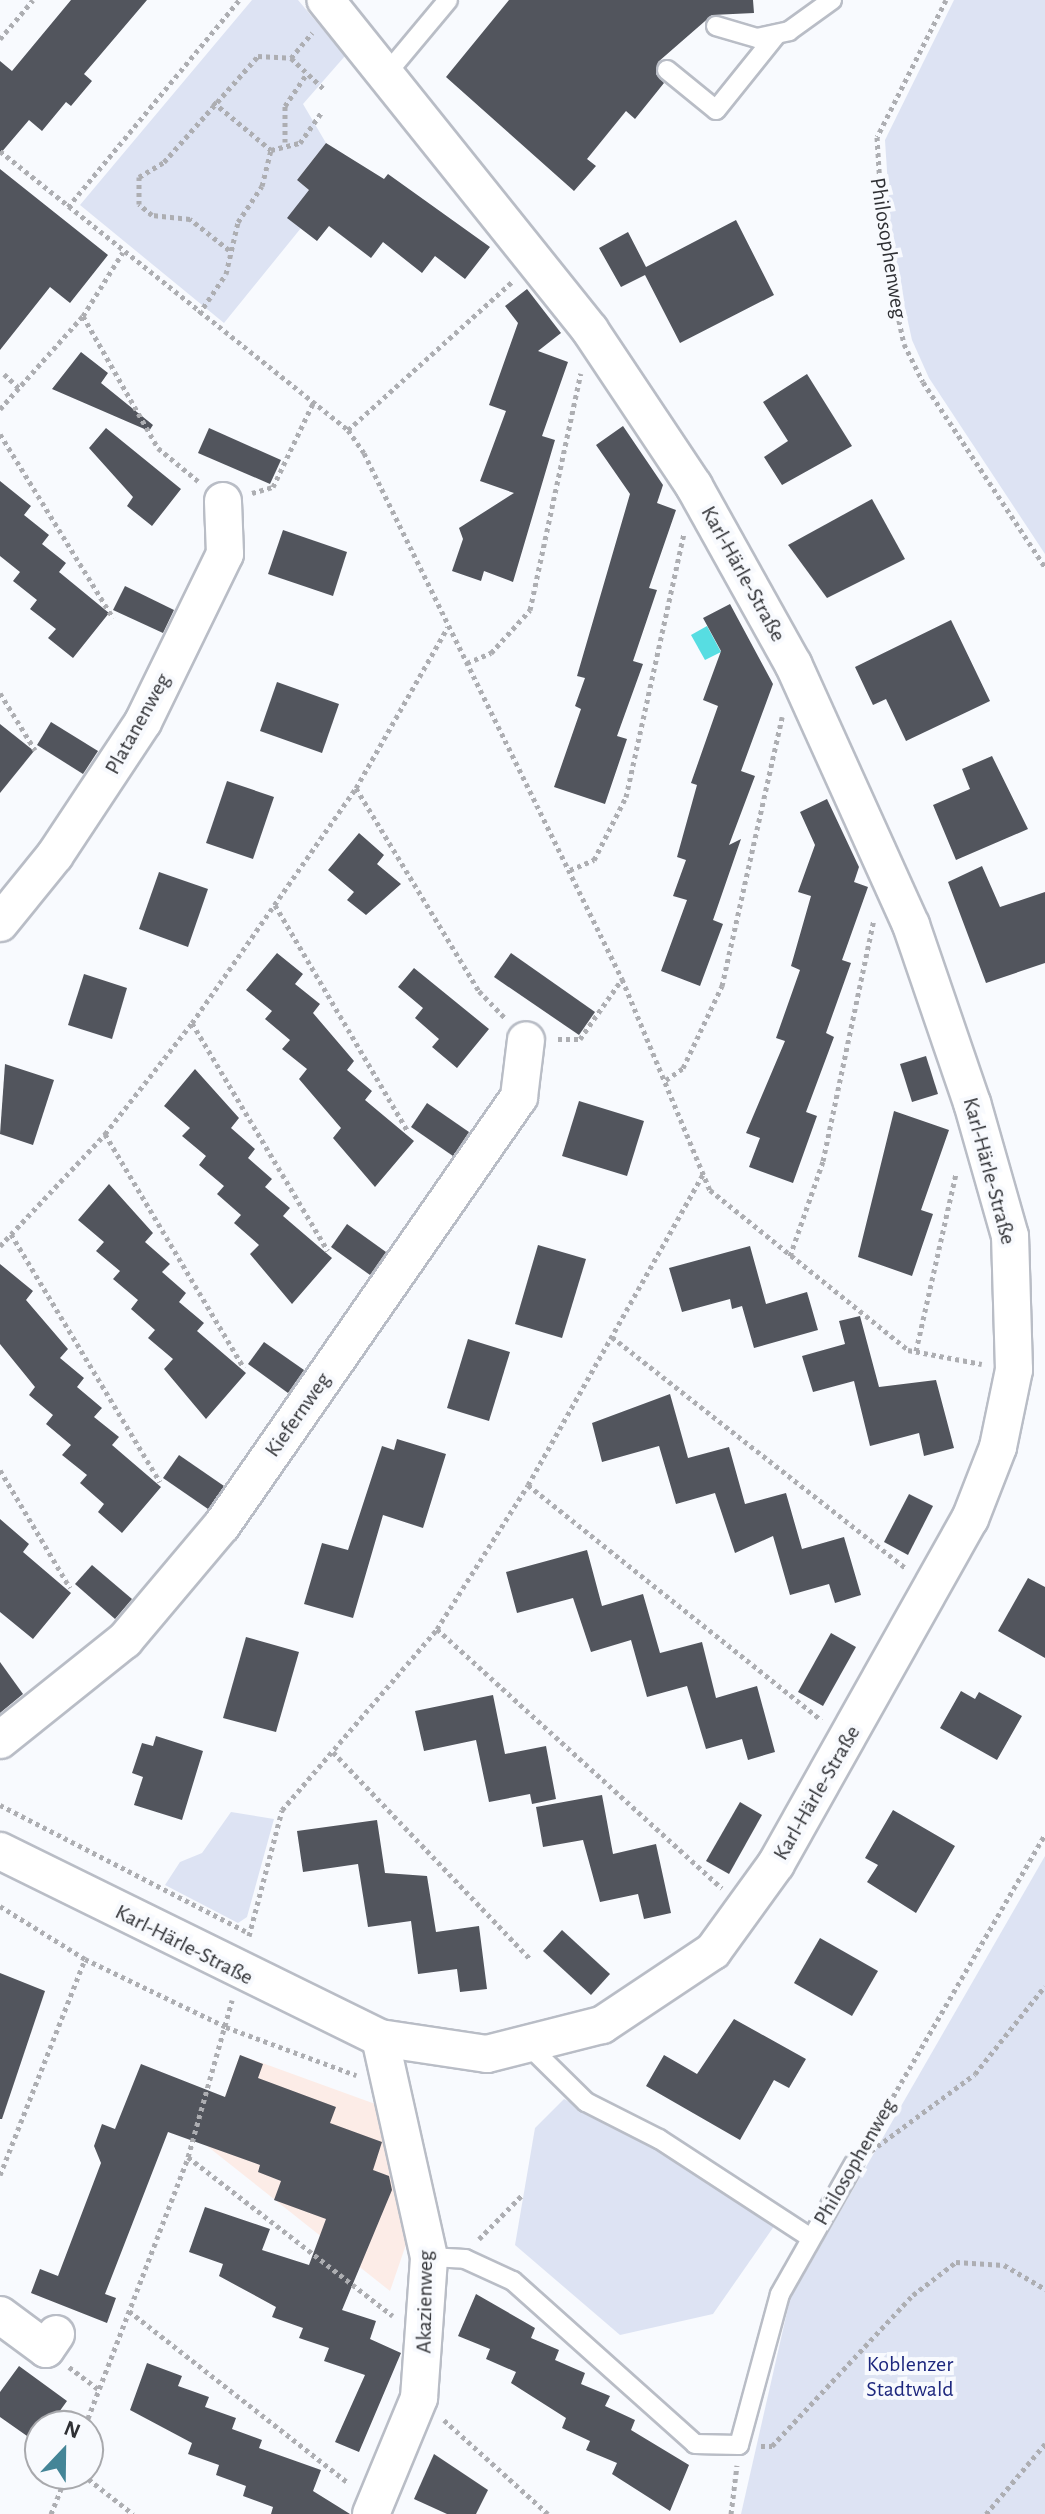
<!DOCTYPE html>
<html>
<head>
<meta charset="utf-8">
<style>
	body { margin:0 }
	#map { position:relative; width:1045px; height:2514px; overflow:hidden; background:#f8fafe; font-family:"Alegreya Sans",sans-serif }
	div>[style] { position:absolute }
	.industrial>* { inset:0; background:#fcece7 }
	.green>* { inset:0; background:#dde3f3 }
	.water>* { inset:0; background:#57dde2 }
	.building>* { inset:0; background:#52555d }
	.path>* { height:5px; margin-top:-2.5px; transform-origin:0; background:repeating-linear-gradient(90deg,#adaeb2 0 4px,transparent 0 8px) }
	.roads { filter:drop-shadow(2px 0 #b9bdc6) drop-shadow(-2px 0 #b9bdc6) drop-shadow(0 2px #b9bdc6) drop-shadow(0 -2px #b9bdc6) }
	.lane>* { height:18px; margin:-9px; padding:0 9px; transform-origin:9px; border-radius:9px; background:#fff }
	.street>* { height:36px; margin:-18px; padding:0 18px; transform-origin:18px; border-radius:18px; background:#fff }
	span { translate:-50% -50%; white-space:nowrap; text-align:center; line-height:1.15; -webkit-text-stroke:8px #f8fafe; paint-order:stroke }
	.street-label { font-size:22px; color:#2f3034 }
	.park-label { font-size:22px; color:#1d277e }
	.north { position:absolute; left:24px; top:2410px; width:80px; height:80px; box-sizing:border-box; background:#f8fafe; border:2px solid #a8a9ad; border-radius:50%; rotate:22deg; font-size:22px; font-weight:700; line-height:32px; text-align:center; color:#2f3034 }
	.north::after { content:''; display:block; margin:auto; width:28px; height:36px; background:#448597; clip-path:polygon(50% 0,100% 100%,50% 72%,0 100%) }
</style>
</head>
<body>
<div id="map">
	<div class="industrial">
		<div style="clip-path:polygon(240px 2055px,378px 2105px,411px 2230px,390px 2291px,207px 2146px)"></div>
	</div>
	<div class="green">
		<div style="clip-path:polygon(252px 0,298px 0,345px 56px,303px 104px,326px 143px,297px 180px,309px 190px,301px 228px,224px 323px,80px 205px)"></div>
		<div style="clip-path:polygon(954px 0,1045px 0,1045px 554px,929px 378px,912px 340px,892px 249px,885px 140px)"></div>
		<div style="clip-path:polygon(231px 1812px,274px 1819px,247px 1917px,238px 1923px,165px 1885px,180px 1862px,202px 1853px)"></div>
		<div style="clip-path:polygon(1045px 1856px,1045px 2514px,741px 2514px,790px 2299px)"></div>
		<div style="clip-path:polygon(564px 2099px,656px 2146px,777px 2222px,713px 2314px,620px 2335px,515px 2245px,535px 2128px)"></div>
	</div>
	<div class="water">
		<div style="clip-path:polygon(707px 626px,721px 652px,705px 660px,691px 635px)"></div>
	</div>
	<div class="building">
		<div style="clip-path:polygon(71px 0,147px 0,84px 74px,92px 81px,71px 106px,66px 102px,42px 131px,29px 120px,0 154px,0 61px,12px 71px)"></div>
		<div style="clip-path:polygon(509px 0,753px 0,754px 13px,712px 15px,658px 62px,656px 74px,664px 83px,635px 119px,626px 111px,587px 159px,596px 166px,574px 191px,446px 77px)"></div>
		<div style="clip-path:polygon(326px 143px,384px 179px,388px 174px,490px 247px,465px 279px,435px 256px,422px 273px,383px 242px,371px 258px,329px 226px,317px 241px,287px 218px,309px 190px,297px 180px)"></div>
		<div style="clip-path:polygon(0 169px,108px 255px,70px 303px,50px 287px,0 350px)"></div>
		<div style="clip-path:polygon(736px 220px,774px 295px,680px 343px,645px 275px,621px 287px,599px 248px,628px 232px,646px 267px)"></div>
		<div style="clip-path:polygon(527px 289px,561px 333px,538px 351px,568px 362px,542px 436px,555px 440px,513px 582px,484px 571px,481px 581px,452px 571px,463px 539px,459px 528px,514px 493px,480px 481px,506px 411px,489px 405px,518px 323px,505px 306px)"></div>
		<div style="clip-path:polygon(81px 352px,108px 373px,101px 383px,153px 425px,149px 431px,52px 389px)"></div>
		<div style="clip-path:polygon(807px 374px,852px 446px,782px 485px,764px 457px,788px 441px,763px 402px)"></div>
		<div style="clip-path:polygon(623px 426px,663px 485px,657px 503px,676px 510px,649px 588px,657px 590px,633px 661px,643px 664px,617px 736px,627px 739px,605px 804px,554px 787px,581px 709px,575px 706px,585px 678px,577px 676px,630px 494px,596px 445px)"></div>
		<div style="clip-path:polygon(106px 428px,181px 489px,152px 526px,127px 506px,133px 497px,89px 448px)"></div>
		<div style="clip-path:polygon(209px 428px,281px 460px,270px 484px,198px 453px)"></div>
		<div style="clip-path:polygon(0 481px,31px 506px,24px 515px,49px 535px,42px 544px,66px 563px,59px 572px,109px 613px,73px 658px,48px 638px,56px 629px,30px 609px,37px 600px,13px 581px,20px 572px,0 556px)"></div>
		<div style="clip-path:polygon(872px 499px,905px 559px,827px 598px,788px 545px)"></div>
		<div style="clip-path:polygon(283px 530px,347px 552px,333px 596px,268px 574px)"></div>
		<div style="clip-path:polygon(125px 586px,174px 610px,163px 633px,113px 610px)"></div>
		<div style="clip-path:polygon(730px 604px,773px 684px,741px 771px,755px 776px,729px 845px,741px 839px,713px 920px,723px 924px,700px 986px,661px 971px,687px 900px,673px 896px,686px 860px,677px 857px,697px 785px,691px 783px,718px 706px,703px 700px,721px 651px,703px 618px)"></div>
		<div style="clip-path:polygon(951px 620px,990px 701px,906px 741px,886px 699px,873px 705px,855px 667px)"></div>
		<div style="clip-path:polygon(277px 682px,339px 704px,322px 753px,260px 731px)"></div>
		<div style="clip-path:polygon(51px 722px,98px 751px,83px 774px,37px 745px)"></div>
		<div style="clip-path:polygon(0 724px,34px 751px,0 793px)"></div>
		<div style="clip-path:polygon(992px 756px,1028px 829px,956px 860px,933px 805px,970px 789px,962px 769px)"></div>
		<div style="clip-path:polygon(227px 781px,274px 797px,253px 859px,206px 843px)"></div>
		<div style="clip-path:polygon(827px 799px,859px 867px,854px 882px,868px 887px,842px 960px,851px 963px,826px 1033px,834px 1037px,806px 1112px,817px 1116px,793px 1183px,749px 1167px,760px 1138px,746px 1133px,785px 1041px,776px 1038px,800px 970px,791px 966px,811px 896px,798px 892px,815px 845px,800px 812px)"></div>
		<div style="clip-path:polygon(359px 833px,384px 855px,377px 864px,401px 884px,366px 915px,347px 900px,354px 892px,328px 870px)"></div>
		<div style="clip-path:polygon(982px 866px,1000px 907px,1045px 892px,1045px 963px,986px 983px,948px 882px)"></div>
		<div style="clip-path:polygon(159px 872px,208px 889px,188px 947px,139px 929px)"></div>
		<div style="clip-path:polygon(277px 953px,303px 974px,295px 984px,320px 1004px,313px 1013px,354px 1061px,347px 1070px,372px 1091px,365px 1100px,414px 1141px,375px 1187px,333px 1138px,341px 1128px,299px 1079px,307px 1069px,282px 1049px,290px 1040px,265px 1019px,272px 1011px,246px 990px)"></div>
		<div style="clip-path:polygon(511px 953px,595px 1012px,579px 1035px,494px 977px)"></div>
		<div style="clip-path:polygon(414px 968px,489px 1029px,457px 1068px,432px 1047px,439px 1039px,415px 1018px,423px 1008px,398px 987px)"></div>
		<div style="clip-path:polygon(84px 974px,127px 988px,112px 1039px,68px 1025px)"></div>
		<div style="clip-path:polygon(926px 1056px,938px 1094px,912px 1102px,900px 1064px)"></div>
		<div style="clip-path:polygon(5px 1064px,54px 1080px,33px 1145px,0 1134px)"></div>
		<div style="clip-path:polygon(195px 1069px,239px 1118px,231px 1128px,255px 1149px,248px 1158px,272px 1179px,265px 1187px,290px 1208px,283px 1216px,332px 1258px,292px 1304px,250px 1254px,259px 1245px,234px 1223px,241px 1215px,217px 1194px,224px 1186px,199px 1165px,206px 1156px,182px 1136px,190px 1128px,164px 1106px)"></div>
		<div style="clip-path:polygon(579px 1101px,644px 1121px,627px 1176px,562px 1156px)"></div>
		<div style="clip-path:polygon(427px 1103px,469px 1132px,453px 1156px,411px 1127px)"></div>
		<div style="clip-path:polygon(894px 1111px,949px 1130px,921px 1210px,933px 1214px,912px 1276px,858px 1257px)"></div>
		<div style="clip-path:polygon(109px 1184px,153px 1233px,145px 1242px,170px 1264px,162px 1272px,186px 1293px,179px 1302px,204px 1323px,197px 1331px,246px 1373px,206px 1419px,164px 1369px,173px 1359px,148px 1338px,155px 1330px,131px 1309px,138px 1300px,113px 1279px,120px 1271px,96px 1251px,104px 1242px,78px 1220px)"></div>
		<div style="clip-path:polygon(347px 1224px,386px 1252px,370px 1275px,331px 1247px)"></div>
		<div style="clip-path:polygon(538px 1245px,586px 1259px,562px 1338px,515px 1324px)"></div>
		<div style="clip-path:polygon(750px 1246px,766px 1304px,807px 1292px,818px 1330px,754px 1348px,742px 1306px,732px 1309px,730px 1299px,682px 1312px,669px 1268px)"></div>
		<div style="clip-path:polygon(0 1264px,33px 1291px,26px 1300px,68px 1349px,60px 1358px,84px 1378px,77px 1387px,102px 1408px,94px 1417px,119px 1437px,112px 1445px,161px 1487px,122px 1533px,98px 1512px,104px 1504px,80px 1483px,87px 1475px,62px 1455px,71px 1445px,46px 1424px,53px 1415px,29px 1395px,35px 1387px,0 1344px)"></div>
		<div style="clip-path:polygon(860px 1316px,879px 1387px,936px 1380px,954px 1448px,924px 1456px,919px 1433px,870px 1446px,854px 1381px,813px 1392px,802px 1356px,845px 1344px,839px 1321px)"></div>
		<div style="clip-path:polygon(468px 1339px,510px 1352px,489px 1421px,447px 1408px)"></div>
		<div style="clip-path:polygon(264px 1342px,304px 1370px,288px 1393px,248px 1364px)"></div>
		<div style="clip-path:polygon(670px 1394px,688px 1458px,729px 1447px,745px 1504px,786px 1493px,802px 1549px,844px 1537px,861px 1595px,835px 1603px,829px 1584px,790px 1595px,773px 1536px,735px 1553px,715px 1493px,676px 1504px,659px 1446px,602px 1462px,592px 1423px)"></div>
		<div style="clip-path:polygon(397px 1439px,446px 1454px,423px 1528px,383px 1515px,353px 1618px,304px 1604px,322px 1543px,348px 1550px,382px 1446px,394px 1450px)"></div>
		<div style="clip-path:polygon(179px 1455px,224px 1486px,208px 1509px,163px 1478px)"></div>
		<div style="clip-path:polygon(909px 1494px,933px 1506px,908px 1555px,884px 1542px)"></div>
		<div style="clip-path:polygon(0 1519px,29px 1544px,23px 1552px,71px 1593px,33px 1639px,0 1612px)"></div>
		<div style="clip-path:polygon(587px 1550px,602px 1606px,643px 1594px,660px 1653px,702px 1642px,716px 1698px,757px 1686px,775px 1752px,748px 1760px,742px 1739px,706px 1749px,687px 1686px,647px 1697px,631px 1640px,591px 1652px,573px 1598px,517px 1613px,506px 1572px)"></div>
		<div style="clip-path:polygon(92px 1565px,132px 1599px,115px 1619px,75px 1584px)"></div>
		<div style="clip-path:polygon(1028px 1578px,1045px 1587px,1045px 1658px,998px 1631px)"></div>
		<div style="clip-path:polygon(831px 1633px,856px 1647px,823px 1706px,798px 1692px)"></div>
		<div style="clip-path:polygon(246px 1637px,299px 1652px,276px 1732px,223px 1718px)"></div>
		<div style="clip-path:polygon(0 1662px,23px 1694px,0 1713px)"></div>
		<div style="clip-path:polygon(961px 1691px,975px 1699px,979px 1692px,1022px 1716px,997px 1760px,940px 1728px)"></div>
		<div style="clip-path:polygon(493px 1695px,505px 1754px,546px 1746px,556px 1799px,532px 1804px,530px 1794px,489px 1802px,476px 1740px,424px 1751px,415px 1711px)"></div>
		<div style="clip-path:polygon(156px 1736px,203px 1751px,182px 1820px,134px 1805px,143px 1777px,132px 1773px,142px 1743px,153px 1746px)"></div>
		<div style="clip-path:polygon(602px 1795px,613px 1854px,656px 1844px,671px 1913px,644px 1919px,638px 1894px,600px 1902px,583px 1840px,543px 1847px,536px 1807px)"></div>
		<div style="clip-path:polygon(740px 1802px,762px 1815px,729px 1874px,706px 1861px)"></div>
		<div style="clip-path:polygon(893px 1810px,955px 1846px,916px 1913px,867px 1882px,878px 1865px,865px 1858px)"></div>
		<div style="clip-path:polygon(377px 1820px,385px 1873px,427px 1876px,436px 1932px,479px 1926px,487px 1989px,460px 1992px,457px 1969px,418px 1974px,411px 1921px,368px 1927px,358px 1864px,303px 1872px,297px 1831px)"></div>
		<div style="clip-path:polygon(562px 1930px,610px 1974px,591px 1995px,543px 1951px)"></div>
		<div style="clip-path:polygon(820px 1938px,878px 1971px,852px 2016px,794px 1983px)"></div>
		<div style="clip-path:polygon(0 1973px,45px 1991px,2px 2119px,0 2119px)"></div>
		<div style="clip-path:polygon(734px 2019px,806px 2059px,789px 2088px,774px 2080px,740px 2140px,646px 2086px,664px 2055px,697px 2074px)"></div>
		<div style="clip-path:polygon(240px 2055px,263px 2064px,258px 2078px,336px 2107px,330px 2123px,382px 2142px,373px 2170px,389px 2176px,392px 2190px,342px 2310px,376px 2321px,370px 2339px,401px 2353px,359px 2452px,335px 2442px,365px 2375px,324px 2361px,329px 2348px,299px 2338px,303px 2328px,272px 2317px,276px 2307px,219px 2276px,223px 2264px,189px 2252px,205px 2207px,270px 2229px,262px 2250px,309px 2265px,326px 2219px,274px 2200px,281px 2181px,258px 2172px,260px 2165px,168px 2132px,105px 2294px,116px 2298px,107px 2323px,31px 2293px,40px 2269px,58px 2276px,101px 2163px,94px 2146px,102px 2124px,115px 2129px,141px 2064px,225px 2097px)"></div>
		<div style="clip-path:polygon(476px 2294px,535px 2328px,531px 2338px,559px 2350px,555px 2360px,585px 2373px,581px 2384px,610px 2396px,605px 2406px,635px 2420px,631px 2430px,689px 2465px,670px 2511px,612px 2474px,617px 2463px,586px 2450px,590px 2441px,562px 2428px,566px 2418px,511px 2383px,516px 2372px,486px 2359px,490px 2349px,458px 2336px)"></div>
		<div style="clip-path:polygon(147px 2363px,182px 2376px,178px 2386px,209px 2397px,205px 2407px,236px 2418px,232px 2429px,262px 2440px,259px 2448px,321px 2470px,313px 2491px,350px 2514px,271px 2514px,273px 2507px,243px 2496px,246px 2486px,216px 2475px,219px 2465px,188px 2454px,192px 2443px,130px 2410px)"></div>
		<div style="clip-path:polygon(19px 2366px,67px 2401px,49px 2426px,40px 2426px,37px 2443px,0 2417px,0 2392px)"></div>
		<div style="clip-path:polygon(434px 2454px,488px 2490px,476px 2514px,447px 2514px,414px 2499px)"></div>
	</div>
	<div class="path">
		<div style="left:946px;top:0;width:153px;rotate:116.7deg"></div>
		<div style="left:877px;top:137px;width:113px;rotate:86.5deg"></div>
		<div style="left:884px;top:250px;width:96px;rotate:78deg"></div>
		<div style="left:904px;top:344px;width:42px;rotate:63.4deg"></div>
		<div style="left:923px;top:382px;width:222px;rotate:56.6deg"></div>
		<div style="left:0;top:39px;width:51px;rotate:-49.8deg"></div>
		<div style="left:291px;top:58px;width:33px;rotate:-50deg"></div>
		<div style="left:213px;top:102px;width:75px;rotate:39.6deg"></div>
		<div style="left:285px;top:142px;width:36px;rotate:-90deg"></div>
		<div style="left:285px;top:106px;width:40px;rotate:-56deg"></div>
		<div style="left:0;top:151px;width:446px;rotate:38.7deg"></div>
		<div style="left:348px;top:430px;width:28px;rotate:55deg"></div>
		<div style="left:364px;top:453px;width:586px;rotate:63.87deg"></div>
		<div style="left:622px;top:979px;width:229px;rotate:67.4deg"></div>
		<div style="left:710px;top:1190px;width:255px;rotate:38.9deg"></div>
		<div style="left:908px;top:1350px;width:75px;rotate:10.7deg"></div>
		<div style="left:68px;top:207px;width:268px;rotate:-50.4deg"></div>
		<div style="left:229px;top:250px;width:50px;rotate:-141.5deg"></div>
		<div style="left:190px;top:219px;width:38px;rotate:-174deg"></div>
		<div style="left:152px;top:215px;width:17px;rotate:-140deg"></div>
		<div style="left:139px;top:204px;width:27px;rotate:-90deg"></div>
		<div style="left:139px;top:177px;width:29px;rotate:-31deg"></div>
		<div style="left:164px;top:162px;width:142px;rotate:-48.4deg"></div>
		<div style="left:258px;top:56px;width:33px;rotate:3deg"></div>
		<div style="left:291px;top:58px;width:47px;rotate:43.3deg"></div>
		<div style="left:199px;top:314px;width:48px;rotate:-56deg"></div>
		<div style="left:226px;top:274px;width:53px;rotate:-77deg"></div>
		<div style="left:238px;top:222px;width:43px;rotate:-56.3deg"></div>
		<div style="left:262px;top:186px;width:37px;rotate:-76deg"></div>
		<div style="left:271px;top:150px;width:30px;rotate:-14deg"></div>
		<div style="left:300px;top:143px;width:37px;rotate:-55deg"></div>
		<div style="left:83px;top:316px;width:152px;rotate:60.4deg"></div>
		<div style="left:158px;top:448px;width:52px;rotate:39.5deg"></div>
		<div style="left:4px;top:374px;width:21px;rotate:43deg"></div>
		<div style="left:0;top:409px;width:125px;rotate:-48.3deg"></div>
		<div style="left:83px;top:316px;width:75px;rotate:-58deg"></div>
		<div style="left:348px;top:430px;width:222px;rotate:-42.1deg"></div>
		<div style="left:0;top:434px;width:216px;rotate:58.4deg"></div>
		<div style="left:252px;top:493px;width:22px;rotate:-16deg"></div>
		<div style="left:273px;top:487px;width:93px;rotate:-64.5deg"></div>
		<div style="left:467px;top:663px;width:26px;rotate:-23deg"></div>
		<div style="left:491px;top:653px;width:58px;rotate:-47.8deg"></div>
		<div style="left:530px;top:610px;width:242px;rotate:-77.9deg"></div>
		<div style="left:0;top:693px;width:67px;rotate:58.4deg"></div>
		<div style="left:356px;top:788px;width:237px;rotate:58.8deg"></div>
		<div style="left:479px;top:991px;width:37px;rotate:46deg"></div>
		<div style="left:570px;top:870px;width:26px;rotate:-23deg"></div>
		<div style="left:594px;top:860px;width:71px;rotate:-63.1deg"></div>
		<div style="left:626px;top:797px;width:269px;rotate:-77.6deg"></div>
		<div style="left:275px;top:905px;width:261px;rotate:59.6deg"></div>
		<div style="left:192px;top:1023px;width:265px;rotate:59.2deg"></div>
		<div style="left:558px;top:1039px;width:22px"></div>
		<div style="left:580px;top:1039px;width:73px;rotate:-55deg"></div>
		<div style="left:666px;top:1080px;width:21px;rotate:-35deg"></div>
		<div style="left:683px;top:1068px;width:91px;rotate:-64.6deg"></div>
		<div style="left:722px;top:986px;width:276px;rotate:-77.4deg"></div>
		<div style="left:105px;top:1134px;width:272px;rotate:59.3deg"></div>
		<div style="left:11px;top:1234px;width:289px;rotate:59deg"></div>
		<div style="left:0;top:1246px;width:154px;rotate:-46.8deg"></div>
		<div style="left:105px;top:1134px;width:141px;rotate:-51.9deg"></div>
		<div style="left:192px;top:1023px;width:287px;rotate:-55.1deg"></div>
		<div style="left:356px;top:788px;width:185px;rotate:-60.3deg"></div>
		<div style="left:790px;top:1256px;width:101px;rotate:-70.8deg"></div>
		<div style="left:823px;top:1161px;width:246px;rotate:-78.1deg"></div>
		<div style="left:612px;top:1337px;width:375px;rotate:38.2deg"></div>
		<div style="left:916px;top:1351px;width:182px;rotate:-77.3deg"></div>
		<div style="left:0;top:1470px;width:137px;rotate:59.3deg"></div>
		<div style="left:528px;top:1485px;width:376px;rotate:38.7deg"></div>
		<div style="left:437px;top:1629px;width:385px;rotate:42.3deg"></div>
		<div style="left:333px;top:1752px;width:287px;rotate:46.4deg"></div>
		<div style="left:0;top:1805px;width:276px;rotate:27.2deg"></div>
		<div style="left:0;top:1906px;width:100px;rotate:31.9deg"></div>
		<div style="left:85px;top:1959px;width:157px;rotate:25.7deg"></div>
		<div style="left:226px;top:2027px;width:139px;rotate:20.3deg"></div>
		<div style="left:249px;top:1936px;width:130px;rotate:-75.3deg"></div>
		<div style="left:282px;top:1810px;width:238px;rotate:-49.4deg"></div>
		<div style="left:437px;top:1629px;width:170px;rotate:-57.7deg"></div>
		<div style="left:528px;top:1485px;width:356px;rotate:-60.6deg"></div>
		<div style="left:865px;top:2145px;width:358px;rotate:-59.9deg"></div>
		<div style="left:871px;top:2151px;width:129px;rotate:-36.5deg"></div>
		<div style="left:975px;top:2074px;width:112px;rotate:-51.5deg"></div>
		<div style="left:188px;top:2157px;width:259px;rotate:37.8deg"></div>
		<div style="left:0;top:2175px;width:232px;rotate:-68.5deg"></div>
		<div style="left:479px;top:2239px;width:63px;rotate:-45.6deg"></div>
		<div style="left:129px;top:2311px;width:278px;rotate:38.1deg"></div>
		<div style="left:69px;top:2367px;width:36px;rotate:37deg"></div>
		<div style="left:444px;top:2420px;width:140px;rotate:42.1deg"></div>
		<div style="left:85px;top:2426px;width:288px;rotate:-69deg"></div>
		<div style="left:188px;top:2157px;width:163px;rotate:-74.3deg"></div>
		<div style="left:761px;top:2446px;width:11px"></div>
		<div style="left:772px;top:2446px;width:207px;rotate:-47deg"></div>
		<div style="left:913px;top:2295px;width:54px;rotate:-37.5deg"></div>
		<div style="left:956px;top:2262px;width:48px;rotate:3.6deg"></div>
		<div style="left:1004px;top:2265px;width:48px;rotate:30.3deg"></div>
		<div style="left:82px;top:2474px;width:65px;rotate:38.1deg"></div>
		<div style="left:51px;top:2514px;width:43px;rotate:-68.2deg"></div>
		<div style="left:731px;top:2514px;width:49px;rotate:-83deg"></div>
		<div style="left:986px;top:2514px;width:92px;rotate:-49.9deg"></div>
	</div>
	<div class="roads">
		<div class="lane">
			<div style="left:716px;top:26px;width:43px;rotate:16.3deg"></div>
			<div style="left:757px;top:38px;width:33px;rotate:-12deg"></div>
			<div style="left:789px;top:31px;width:53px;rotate:-35.8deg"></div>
			<div style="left:667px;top:70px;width:63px;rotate:39.2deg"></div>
			<div style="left:716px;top:110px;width:97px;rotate:-51.2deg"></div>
			<div style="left:387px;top:73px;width:95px;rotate:-50.1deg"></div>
			<div style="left:531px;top:2048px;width:77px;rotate:44.5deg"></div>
			<div style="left:586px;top:2102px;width:82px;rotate:26.9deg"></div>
			<div style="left:659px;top:2139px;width:181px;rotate:33.1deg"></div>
			<div style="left:429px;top:2257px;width:36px;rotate:3deg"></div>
			<div style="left:465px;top:2259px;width:53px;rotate:24.6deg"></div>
			<div style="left:513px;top:2281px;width:244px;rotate:41.8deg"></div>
			<div style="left:695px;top:2444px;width:44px;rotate:1.3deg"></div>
			<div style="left:739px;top:2445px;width:156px;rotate:-74.8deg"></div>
			<div style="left:780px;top:2294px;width:150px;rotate:-60.4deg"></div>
		</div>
		<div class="street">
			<div style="left:0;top:923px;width:87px;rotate:-51deg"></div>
			<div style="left:55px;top:855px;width:159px;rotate:-56.5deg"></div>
			<div style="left:143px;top:722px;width:187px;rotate:-64deg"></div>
			<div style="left:225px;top:554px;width:53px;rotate:-92.2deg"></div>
			<div style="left:0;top:1740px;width:160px;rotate:-38.7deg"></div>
			<div style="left:125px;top:1640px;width:150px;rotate:-49.9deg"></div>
			<div style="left:222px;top:1525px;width:521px;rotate:-55.24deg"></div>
			<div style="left:519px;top:1097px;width:57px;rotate:-83deg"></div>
			<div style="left:0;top:1851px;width:424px;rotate:26.2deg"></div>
			<div style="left:380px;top:2038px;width:108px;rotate:8.5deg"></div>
			<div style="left:487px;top:2054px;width:119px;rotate:-14.2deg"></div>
			<div style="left:602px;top:2025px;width:133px;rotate:-33.7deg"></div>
			<div style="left:713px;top:1951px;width:107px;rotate:-54.1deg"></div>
			<div style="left:776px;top:1864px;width:396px;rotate:-60.7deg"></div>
			<div style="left:970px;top:1519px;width:77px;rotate:-68.7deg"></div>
			<div style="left:998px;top:1447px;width:79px;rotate:-78.3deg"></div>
			<div style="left:1014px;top:1370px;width:134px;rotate:-91.7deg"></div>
			<div style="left:1010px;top:1236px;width:138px;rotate:-105.9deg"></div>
			<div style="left:972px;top:1103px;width:188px;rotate:-108.9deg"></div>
			<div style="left:911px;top:925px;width:286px;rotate:-114.3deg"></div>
			<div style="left:793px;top:664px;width:204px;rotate:-119.1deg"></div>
			<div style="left:694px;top:486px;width:187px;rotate:-123.7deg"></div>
			<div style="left:590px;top:330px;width:423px;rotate:-128.7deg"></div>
			<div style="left:0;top:2315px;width:57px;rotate:36.5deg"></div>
			<div style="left:46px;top:2349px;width:18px;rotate:-56deg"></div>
			<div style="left:371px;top:2514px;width:126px;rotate:-67.5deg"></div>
			<div style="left:419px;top:2398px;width:141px;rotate:-85.9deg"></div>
			<div style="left:429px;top:2257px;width:224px;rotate:-102.6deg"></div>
		</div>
	</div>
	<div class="street-label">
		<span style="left:888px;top:248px;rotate:81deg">Philosophenweg</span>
		<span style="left:743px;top:574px;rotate:61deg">Karl-Härle-Straße</span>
		<span style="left:138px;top:724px;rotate:-61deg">Platanenweg</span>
		<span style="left:989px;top:1171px;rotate:75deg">Karl-Härle-Straße</span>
		<span style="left:298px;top:1415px;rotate:-55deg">Kiefernweg</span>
		<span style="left:817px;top:1793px;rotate:-60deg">Karl-Härle-Straße</span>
		<span style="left:184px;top:1945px;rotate:27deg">Karl-Härle-Straße</span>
		<span style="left:855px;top:2162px;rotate:-60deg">Philosophenweg</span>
		<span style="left:425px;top:2302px;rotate:-89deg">Akazienweg</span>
	</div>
	<div class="park-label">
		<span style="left:910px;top:2377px">Koblenzer<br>Stadtwald</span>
	</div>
	<div class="north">N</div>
</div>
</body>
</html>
